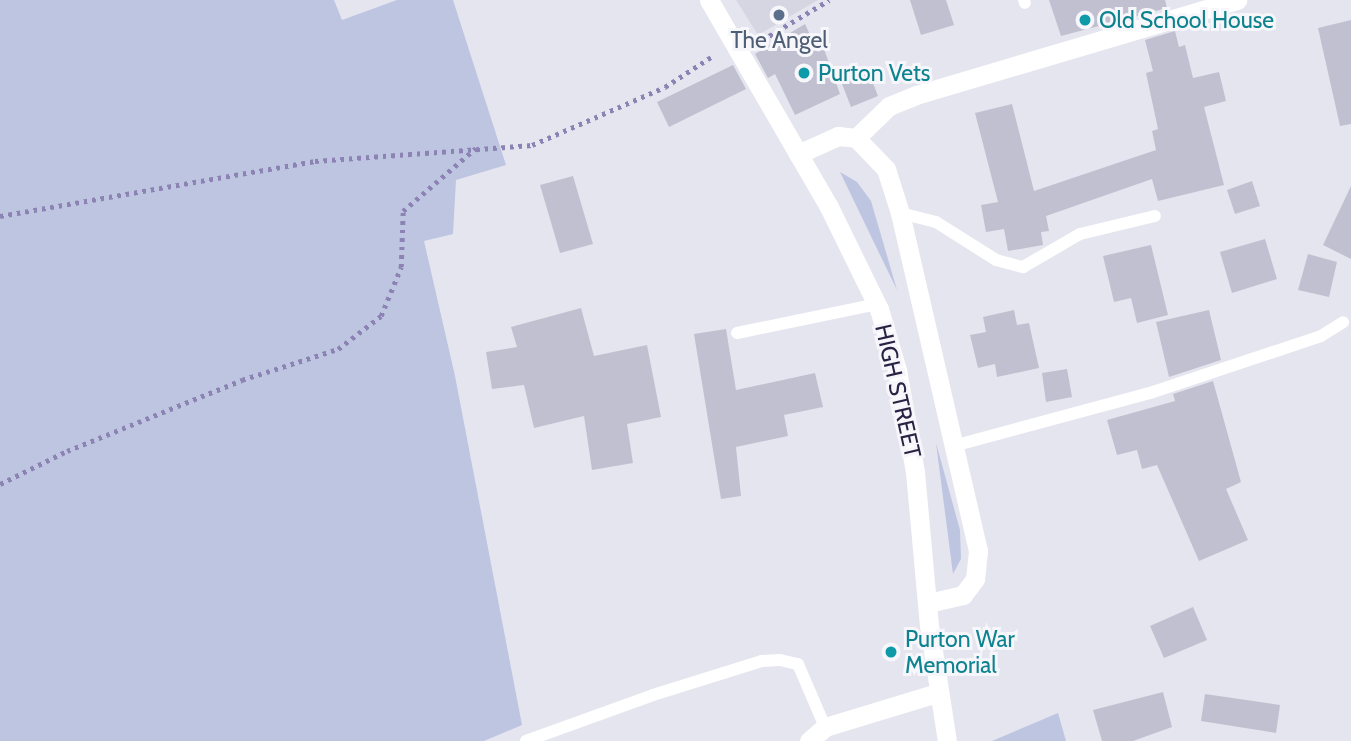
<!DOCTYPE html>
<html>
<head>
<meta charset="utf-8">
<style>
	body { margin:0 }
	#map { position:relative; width:1351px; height:741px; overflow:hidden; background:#e5e5ef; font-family:Cabin,sans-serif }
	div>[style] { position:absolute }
	.built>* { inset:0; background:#d6d6e3 }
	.green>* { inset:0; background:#bdc5e1 }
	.building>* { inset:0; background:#c1c0d0 }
	.path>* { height:4.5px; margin-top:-2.25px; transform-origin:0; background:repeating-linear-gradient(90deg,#8c83b4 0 3.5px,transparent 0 8.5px) }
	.service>* { height:12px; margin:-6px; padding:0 6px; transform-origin:6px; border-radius:6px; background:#fff }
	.minor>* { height:19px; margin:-9.5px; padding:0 9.5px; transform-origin:9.5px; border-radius:9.5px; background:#fff }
	.tertiary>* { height:19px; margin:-9.5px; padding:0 9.5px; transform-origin:9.5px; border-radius:9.5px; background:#fff }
	.dots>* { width:19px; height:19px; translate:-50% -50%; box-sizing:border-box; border:4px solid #f6f6fb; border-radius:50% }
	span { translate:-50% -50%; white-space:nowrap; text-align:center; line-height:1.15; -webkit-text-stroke:6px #f6f6fb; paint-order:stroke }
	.culture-label { font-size:23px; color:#0d838f }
	.left { translate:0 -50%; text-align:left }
	.service-label { font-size:23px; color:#4e5e75 }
	.street-label { font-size:23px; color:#2a2242 }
</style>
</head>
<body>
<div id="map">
	<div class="built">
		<div style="clip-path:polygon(736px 0,818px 0,758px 35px)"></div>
	</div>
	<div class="green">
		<div style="clip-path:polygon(0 0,334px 0,342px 20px,397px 0,453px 0,506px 165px,456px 180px,453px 234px,424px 241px,455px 376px,522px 725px,484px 741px,0 741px)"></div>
		<div style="clip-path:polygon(840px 172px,857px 182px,871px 201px,897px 290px)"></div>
		<div style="clip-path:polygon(936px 443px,960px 530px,961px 559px,953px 574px)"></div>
		<div style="clip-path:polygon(1058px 713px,1066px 741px,992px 741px)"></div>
	</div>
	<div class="building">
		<div style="clip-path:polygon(910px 0,946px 0,954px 25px,921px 35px)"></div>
		<div style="clip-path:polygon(1049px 0,1165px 0,1167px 8px,1061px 36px)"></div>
		<div style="clip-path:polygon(1351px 20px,1351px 124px,1340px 126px,1318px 28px)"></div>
		<div style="clip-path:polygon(805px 24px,818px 52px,824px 49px,840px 94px,795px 115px,775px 74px,768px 78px,755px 54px)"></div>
		<div style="clip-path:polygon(1175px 31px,1179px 47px,1185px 45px,1193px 78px,1219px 72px,1226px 101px,1204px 107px,1224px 185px,1158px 201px,1152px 179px,1046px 216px,1049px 231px,1041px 232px,1043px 245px,1008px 251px,1004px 229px,986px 232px,981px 205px,998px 202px,975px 113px,1012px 104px,1034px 191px,1156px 150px,1152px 131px,1158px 129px,1146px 73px,1153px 71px,1145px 40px)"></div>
		<div style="clip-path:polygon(733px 65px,746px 89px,669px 127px,657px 102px)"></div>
		<div style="clip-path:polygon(869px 73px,878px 96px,851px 107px,842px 84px)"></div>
		<div style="clip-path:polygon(573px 176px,593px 244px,560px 253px,540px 185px)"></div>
		<div style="clip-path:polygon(1252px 181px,1260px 206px,1235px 214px,1227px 190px)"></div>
		<div style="clip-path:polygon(1351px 186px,1351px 259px,1323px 245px)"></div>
		<div style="clip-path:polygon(1265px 239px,1277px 279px,1232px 293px,1220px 252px)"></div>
		<div style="clip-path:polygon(1151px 245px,1168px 315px,1137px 323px,1131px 298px,1114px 302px,1103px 256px)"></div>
		<div style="clip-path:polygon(1308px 254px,1337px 262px,1329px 297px,1298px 290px)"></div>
		<div style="clip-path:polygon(581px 308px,594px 356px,647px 345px,661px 417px,627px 424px,633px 463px,592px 470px,584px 416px,534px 428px,524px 385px,492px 389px,486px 352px,517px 347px,511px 327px)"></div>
		<div style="clip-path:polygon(1014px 310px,1017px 325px,1029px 323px,1039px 368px,997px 377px,995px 364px,978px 368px,970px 335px,986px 332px,983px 317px)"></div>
		<div style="clip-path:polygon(1209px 310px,1221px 360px,1169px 377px,1156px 322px)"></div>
		<div style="clip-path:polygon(726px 329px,736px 390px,815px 373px,823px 407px,784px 415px,788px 436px,736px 447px,741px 496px,721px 499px,694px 334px)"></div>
		<div style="clip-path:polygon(1067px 369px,1072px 397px,1046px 402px,1042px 373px)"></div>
		<div style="clip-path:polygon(1213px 381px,1241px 482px,1226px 489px,1248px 540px,1199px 561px,1157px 465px,1142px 469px,1137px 450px,1117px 455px,1107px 420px,1175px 401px,1173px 394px)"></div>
		<div style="clip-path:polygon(1193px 607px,1207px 640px,1164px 658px,1150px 626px)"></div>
		<div style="clip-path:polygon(1163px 692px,1172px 727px,1133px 741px,1102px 741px,1093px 710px)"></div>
		<div style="clip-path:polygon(1205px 694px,1280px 705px,1276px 733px,1201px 721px)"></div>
	</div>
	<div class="path">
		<div style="left:762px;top:40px;width:78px;rotate:-30.8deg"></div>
		<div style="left:0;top:216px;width:320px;rotate:-9.9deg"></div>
		<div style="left:315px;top:161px;width:218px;rotate:-4.2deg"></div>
		<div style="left:532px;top:145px;width:145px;rotate:-23.6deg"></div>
		<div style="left:665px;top:87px;width:59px;rotate:-33.1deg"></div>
		<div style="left:0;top:484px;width:75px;rotate:-26.2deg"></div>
		<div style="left:67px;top:451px;width:189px;rotate:-22.1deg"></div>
		<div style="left:242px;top:380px;width:101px;rotate:-17.9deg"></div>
		<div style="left:338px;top:349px;width:54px;rotate:-37.5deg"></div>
		<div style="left:381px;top:316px;width:53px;rotate:-67.8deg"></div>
		<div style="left:401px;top:267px;width:56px;rotate:-88deg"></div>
		<div style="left:403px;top:211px;width:96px;rotate:-40.8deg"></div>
	</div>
	<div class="service">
		<div style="left:1024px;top:0;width:3px;rotate:72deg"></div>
		<div style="left:900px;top:213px;width:37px;rotate:14deg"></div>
		<div style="left:936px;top:222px;width:71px;rotate:32.3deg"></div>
		<div style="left:996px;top:260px;width:28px;rotate:15deg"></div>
		<div style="left:1023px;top:267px;width:66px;rotate:-30.1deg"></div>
		<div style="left:1080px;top:234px;width:77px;rotate:-13.5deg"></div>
		<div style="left:737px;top:333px;width:143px;rotate:-11.7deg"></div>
		<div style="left:957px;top:445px;width:203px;rotate:-15.1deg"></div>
		<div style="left:1153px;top:392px;width:177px;rotate:-18.4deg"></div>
		<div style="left:1321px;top:336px;width:26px;rotate:-32deg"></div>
		<div style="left:526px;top:741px;width:135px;rotate:-19.9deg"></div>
		<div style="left:653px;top:695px;width:114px;rotate:-17.3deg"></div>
		<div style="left:762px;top:661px;width:18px;rotate:-3deg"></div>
		<div style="left:780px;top:660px;width:18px;rotate:13deg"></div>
		<div style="left:798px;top:664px;width:69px;rotate:66.8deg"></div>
	</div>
	<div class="minor">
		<div style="left:856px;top:138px;width:46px;rotate:-44.1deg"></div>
		<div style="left:889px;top:106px;width:29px;rotate:-22deg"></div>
		<div style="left:916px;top:95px;width:335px;rotate:-16.5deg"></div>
		<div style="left:798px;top:154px;width:44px;rotate:-24.2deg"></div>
		<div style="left:838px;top:136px;width:18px;rotate:6deg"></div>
		<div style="left:856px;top:138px;width:43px;rotate:45.9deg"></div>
		<div style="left:886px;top:169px;width:46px;rotate:72.3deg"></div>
		<div style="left:900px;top:213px;width:347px;rotate:77deg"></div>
		<div style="left:978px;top:551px;width:28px;rotate:96deg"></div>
		<div style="left:975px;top:579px;width:20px;rotate:127deg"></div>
		<div style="left:963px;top:595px;width:37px;rotate:167deg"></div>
		<div style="left:809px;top:741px;width:21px;rotate:-41deg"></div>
		<div style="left:825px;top:727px;width:117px;rotate:-16.9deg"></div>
	</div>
	<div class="tertiary">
		<div style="left:709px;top:0;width:239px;rotate:59.9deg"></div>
		<div style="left:829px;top:207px;width:114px;rotate:63.9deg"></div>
		<div style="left:879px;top:309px;width:64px;rotate:73.6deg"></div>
		<div style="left:897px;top:370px;width:104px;rotate:80deg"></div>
		<div style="left:915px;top:472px;width:154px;rotate:84.8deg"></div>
		<div style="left:929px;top:625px;width:117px;rotate:81.2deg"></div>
	</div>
	<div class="dots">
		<div style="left:779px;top:15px;background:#5c6f8a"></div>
		<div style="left:1085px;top:20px;background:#0f9aa8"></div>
		<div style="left:804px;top:73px;background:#0f9aa8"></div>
		<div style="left:891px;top:652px;background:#0f9aa8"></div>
	</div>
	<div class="culture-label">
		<span class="left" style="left:1099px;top:20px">Old School House</span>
		<span class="left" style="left:818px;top:73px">Purton Vets</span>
		<span class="left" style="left:905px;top:652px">Purton War<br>Memorial</span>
	</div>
	<div class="service-label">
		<span style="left:779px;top:40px">The Angel</span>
	</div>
	<div class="street-label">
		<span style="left:898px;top:391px;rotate:77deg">HIGH STREET</span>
	</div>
</div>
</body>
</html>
